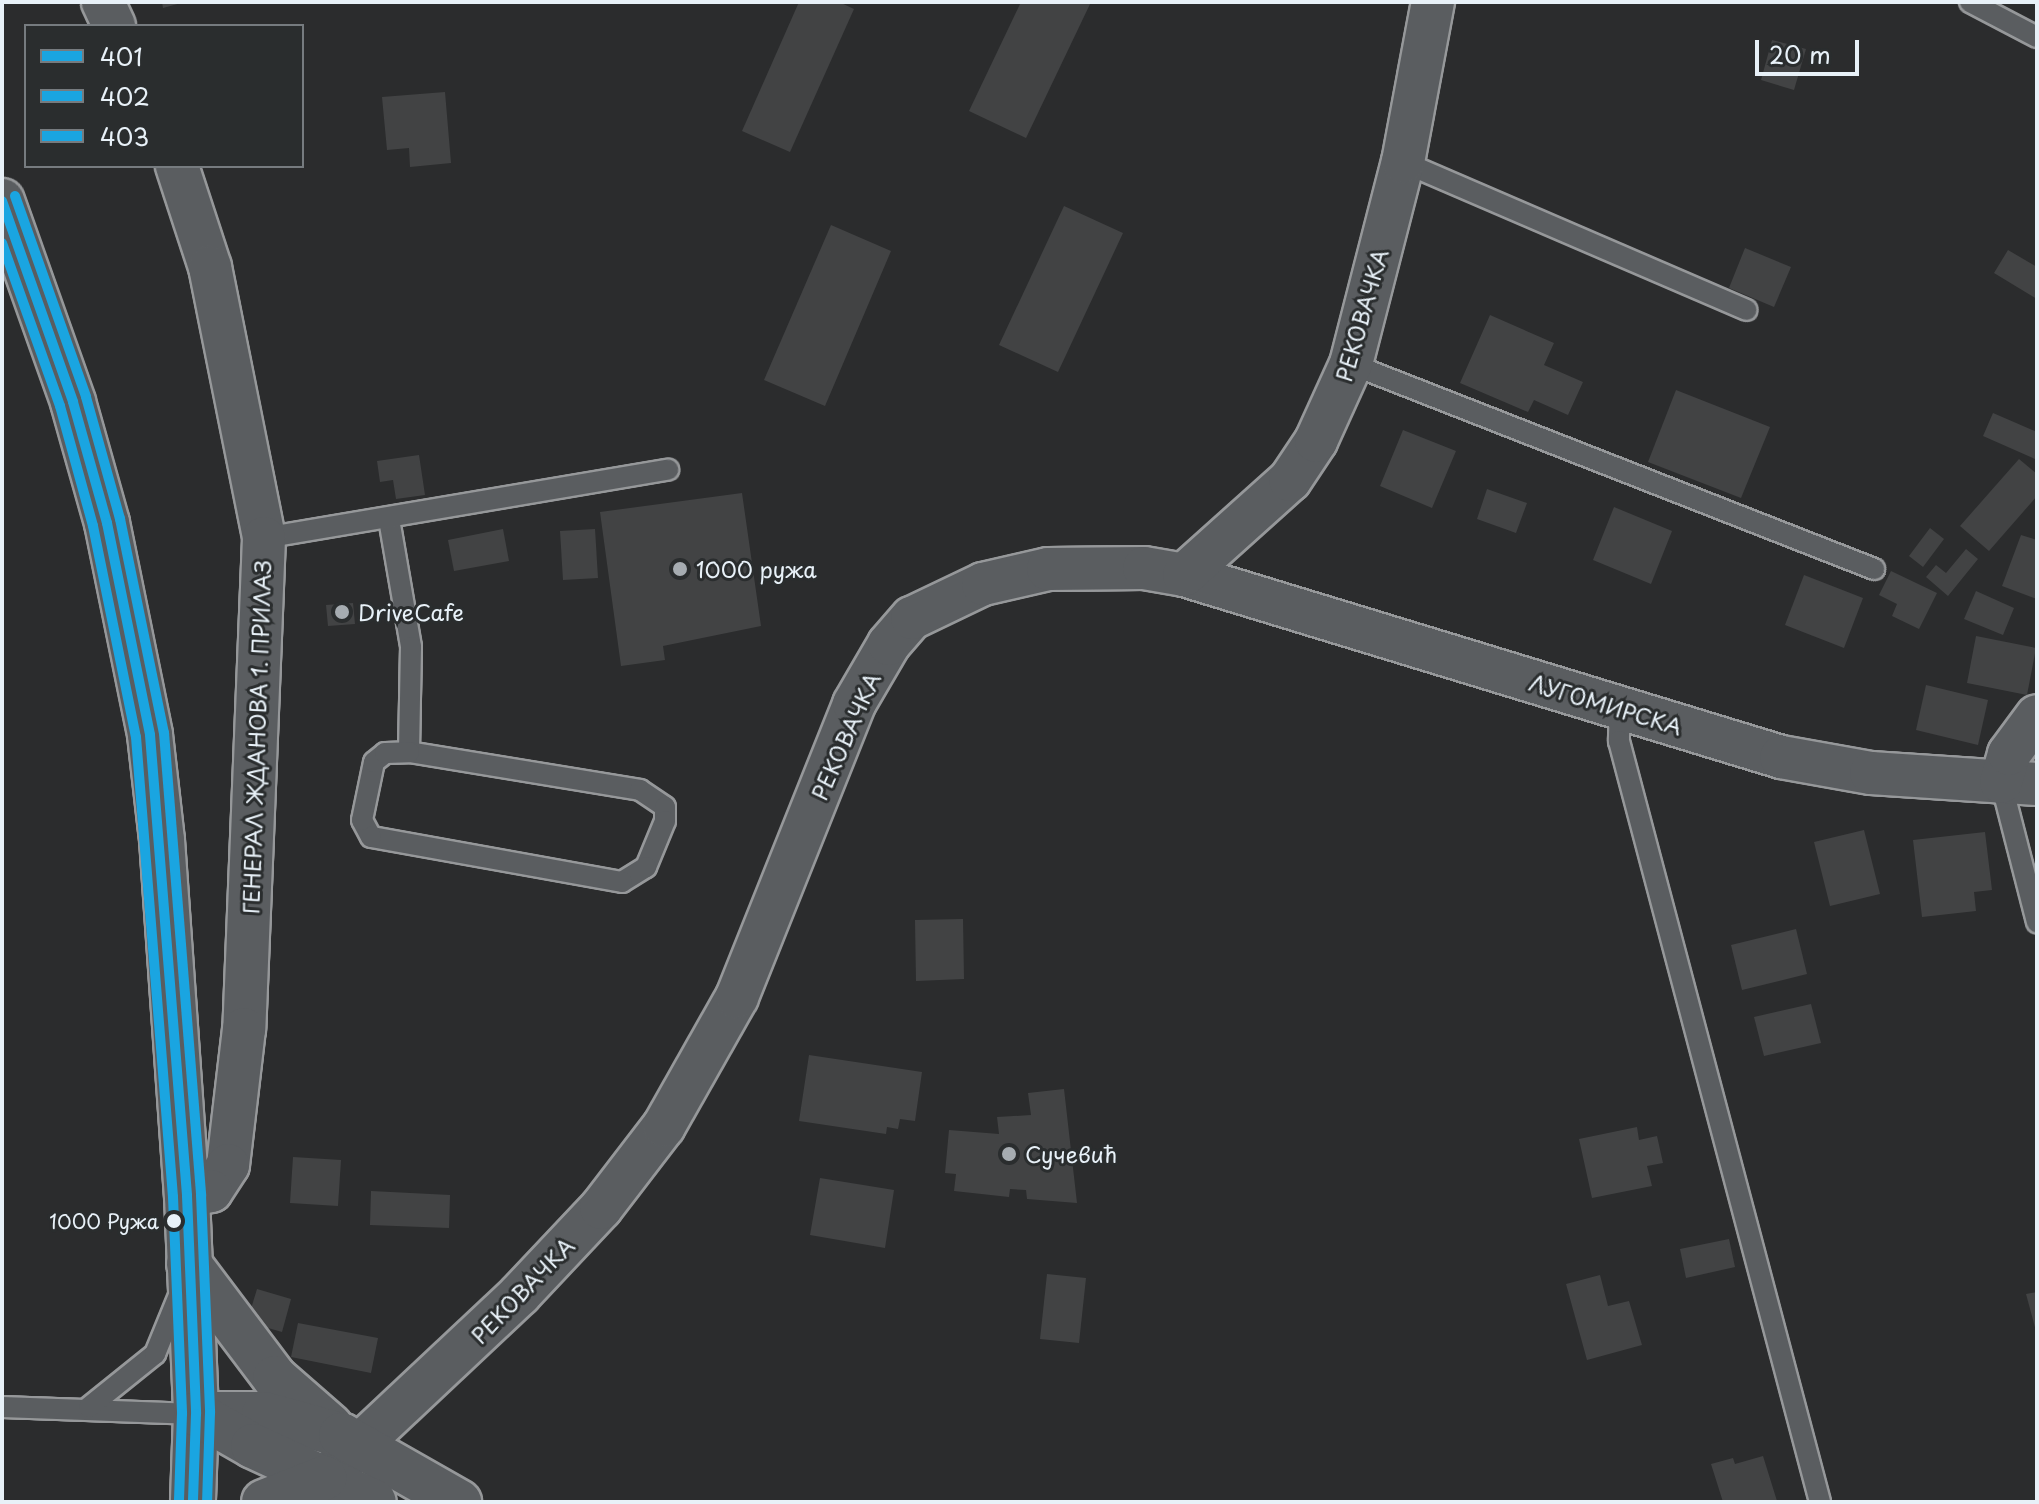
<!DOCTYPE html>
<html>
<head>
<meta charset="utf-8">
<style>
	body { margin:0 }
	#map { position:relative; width:2039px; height:1504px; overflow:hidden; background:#2b2c2d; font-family:"Playpen Sans",sans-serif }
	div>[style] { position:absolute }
	.building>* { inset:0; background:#424344 }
	.roads { filter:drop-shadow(2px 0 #96989a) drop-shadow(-2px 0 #96989a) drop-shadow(0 2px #96989a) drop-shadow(0 -2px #96989a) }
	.lane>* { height:20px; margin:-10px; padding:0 10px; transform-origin:10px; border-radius:10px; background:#5a5d60 }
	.street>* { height:42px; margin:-21px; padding:0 21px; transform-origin:21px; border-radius:21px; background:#5a5d60 }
	.secondary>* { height:44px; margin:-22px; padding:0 22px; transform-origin:22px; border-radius:22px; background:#5a5d60 }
	.bus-1>* { height:10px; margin:-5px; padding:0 5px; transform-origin:5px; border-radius:5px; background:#1aa5e1 }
	.bus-2>* { height:10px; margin:-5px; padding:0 5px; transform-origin:5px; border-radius:5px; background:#1aa5e1 }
	.bus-3>* { height:10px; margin:-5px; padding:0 5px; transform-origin:5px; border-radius:5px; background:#1aa5e1 }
	.dots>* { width:22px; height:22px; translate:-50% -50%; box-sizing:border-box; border:4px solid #2a2d2e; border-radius:50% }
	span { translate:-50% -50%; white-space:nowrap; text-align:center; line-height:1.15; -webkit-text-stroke:6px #2a2d2e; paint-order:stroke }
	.bus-label { font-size:20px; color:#e8f1f8 }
	.right { translate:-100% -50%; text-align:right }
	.street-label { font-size:22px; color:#e8f1f8 }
	.poi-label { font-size:22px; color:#e8f1f8 }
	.left { translate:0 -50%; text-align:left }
	.frame { position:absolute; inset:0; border:4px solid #e8f1f8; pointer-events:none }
	.legend { position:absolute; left:24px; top:24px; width:280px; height:144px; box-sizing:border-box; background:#2a2d2e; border:2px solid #767b7f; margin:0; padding:10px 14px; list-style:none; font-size:24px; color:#e8f1f8 }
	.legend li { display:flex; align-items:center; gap:16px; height:40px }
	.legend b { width:40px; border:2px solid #767b7f }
	.scale { position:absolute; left:1755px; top:40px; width:104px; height:36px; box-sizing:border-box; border:4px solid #e8f1f8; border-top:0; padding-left:10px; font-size:24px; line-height:28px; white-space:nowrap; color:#e8f1f8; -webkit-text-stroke:6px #2a2d2e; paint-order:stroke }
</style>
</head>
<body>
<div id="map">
	<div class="building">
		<div style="clip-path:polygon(162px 2px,180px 2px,181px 3px,163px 8px)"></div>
		<div style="clip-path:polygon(799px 2px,839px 2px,854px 9px,790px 152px,742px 131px)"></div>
		<div style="clip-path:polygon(1021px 2px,1091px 2px,1026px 138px,969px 111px)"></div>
		<div style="clip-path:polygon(1772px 40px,1806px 49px,1794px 90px,1761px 80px)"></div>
		<div style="clip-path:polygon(445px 92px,451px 163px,410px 167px,409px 148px,387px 150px,382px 97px)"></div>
		<div style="clip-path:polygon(1064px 206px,1123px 233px,1058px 372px,999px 345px)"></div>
		<div style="clip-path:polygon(831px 225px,891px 251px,825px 406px,764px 380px)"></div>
		<div style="clip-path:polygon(1745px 248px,1791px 267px,1774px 307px,1729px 288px)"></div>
		<div style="clip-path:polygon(2008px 250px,2037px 267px,2037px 299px,1994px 273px)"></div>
		<div style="clip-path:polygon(1490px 315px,1554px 343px,1544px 365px,1583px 382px,1568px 415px,1534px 400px,1528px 412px,1460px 383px)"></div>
		<div style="clip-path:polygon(1676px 390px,1770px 427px,1741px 498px,1648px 462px)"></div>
		<div style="clip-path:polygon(1993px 413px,2037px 432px,2035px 459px,1983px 436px)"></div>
		<div style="clip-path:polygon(1403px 430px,1456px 451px,1432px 508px,1380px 486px)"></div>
		<div style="clip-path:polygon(419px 455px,425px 495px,396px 499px,393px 480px,380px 482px,377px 461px)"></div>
		<div style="clip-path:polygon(2019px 459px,2037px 474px,2037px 496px,1989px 551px,1960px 526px)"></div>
		<div style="clip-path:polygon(1487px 489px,1527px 503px,1516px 533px,1477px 519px)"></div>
		<div style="clip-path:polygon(742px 493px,761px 626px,663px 646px,665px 660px,621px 666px,600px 512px)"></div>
		<div style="clip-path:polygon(1614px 507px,1672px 531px,1651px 584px,1593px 560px)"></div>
		<div style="clip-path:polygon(1930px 528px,1944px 539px,1923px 567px,1909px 556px)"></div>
		<div style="clip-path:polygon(503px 529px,509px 561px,454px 571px,448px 540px)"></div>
		<div style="clip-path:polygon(595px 529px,598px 578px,563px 580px,560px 531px)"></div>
		<div style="clip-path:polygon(2021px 535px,2037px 540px,2037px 599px,2002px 586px)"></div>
		<div style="clip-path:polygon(1966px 549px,1978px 559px,1948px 596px,1926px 577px,1936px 565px,1946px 573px)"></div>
		<div style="clip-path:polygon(1891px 571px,1937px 593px,1919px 629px,1892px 616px,1897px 604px,1879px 595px)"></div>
		<div style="clip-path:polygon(1804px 575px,1863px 598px,1844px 648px,1785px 625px)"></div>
		<div style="clip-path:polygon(1976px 591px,2014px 608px,2003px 635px,1964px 619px)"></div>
		<div style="clip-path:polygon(353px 603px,355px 624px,328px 626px,326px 605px)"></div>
		<div style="clip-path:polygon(1976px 636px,2036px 648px,2027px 695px,1967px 683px)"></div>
		<div style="clip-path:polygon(1926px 685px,1988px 700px,1978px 745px,1916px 730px)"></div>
		<div style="clip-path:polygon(1864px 830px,1880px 894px,1830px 906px,1814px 842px)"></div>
		<div style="clip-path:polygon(1985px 832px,1992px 890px,1974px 892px,1976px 911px,1922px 917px,1913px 840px)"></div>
		<div style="clip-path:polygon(963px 919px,964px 979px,916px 981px,915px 920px)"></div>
		<div style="clip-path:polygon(1796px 929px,1807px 974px,1742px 990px,1731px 945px)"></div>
		<div style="clip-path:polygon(1811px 1004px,1821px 1043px,1764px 1056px,1754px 1017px)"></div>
		<div style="clip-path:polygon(809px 1055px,922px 1072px,915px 1121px,900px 1119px,898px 1129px,887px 1127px,886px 1134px,799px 1121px)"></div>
		<div style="clip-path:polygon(1064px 1089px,1077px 1203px,1027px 1199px,1026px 1190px,1010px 1189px,1009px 1197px,954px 1191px,956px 1174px,945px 1173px,949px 1130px,999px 1134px,997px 1117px,1031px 1115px,1028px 1093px)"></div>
		<div style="clip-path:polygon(1637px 1127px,1639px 1140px,1657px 1136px,1663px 1163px,1647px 1166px,1652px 1186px,1592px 1198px,1579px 1139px)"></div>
		<div style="clip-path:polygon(293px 1157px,341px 1160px,338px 1206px,290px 1203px)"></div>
		<div style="clip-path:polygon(820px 1178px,894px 1190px,885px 1248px,810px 1235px)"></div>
		<div style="clip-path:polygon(371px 1191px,450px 1195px,449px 1228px,370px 1225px)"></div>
		<div style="clip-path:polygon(1729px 1239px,1735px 1267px,1686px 1278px,1680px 1249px)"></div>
		<div style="clip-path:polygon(1047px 1274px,1086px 1278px,1079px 1343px,1040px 1339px)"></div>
		<div style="clip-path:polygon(1600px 1275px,1608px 1306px,1629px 1301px,1642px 1345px,1587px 1360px,1566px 1284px)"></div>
		<div style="clip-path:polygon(257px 1289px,291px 1299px,282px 1332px,247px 1322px)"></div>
		<div style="clip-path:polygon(2037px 1292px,2037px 1330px,2036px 1331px,2026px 1294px)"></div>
		<div style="clip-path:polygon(298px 1323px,378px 1338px,371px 1373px,291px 1357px)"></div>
		<div style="clip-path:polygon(1763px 1456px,1777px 1501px,1723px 1502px,1711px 1464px,1733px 1458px,1735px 1464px)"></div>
	</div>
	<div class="roads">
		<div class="lane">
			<div style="left:1970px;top:2px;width:76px;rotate:27.6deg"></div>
			<div style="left:1403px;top:162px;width:374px;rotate:23.3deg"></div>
			<div style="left:1351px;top:364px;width:562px;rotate:21.4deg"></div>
			<div style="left:389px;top:519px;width:130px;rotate:80.2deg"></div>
			<div style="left:411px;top:647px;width:105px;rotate:91.1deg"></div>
			<div style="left:264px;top:538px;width:410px;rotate:-9.6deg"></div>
			<div style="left:1620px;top:707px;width:34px;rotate:92deg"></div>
			<div style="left:1619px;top:741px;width:787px;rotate:75.2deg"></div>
			<div style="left:409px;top:752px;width:234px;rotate:9.3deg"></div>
			<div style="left:640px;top:790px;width:30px;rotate:34deg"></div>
			<div style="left:665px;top:807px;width:14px;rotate:90deg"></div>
			<div style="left:665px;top:821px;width:50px;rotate:112.4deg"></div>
			<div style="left:646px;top:867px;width:28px;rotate:148deg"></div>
			<div style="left:622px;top:882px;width:255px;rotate:-169.8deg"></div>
			<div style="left:371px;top:837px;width:19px;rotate:-118deg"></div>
			<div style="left:362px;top:820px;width:59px;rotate:-78.3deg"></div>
			<div style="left:374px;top:762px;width:14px;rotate:-39deg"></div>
			<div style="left:385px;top:753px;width:24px;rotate:-2deg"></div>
			<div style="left:2001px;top:782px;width:145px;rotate:75.6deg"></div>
			<div style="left:2px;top:1407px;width:194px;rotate:2.1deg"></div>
			<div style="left:89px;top:1407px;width:85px;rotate:-38.8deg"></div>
			<div style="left:155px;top:1354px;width:61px;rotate:-67.7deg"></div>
		</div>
		<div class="street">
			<div style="left:103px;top:2px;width:26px;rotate:65deg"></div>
			<div style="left:177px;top:166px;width:106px;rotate:71.9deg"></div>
			<div style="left:210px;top:267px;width:276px;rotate:78.7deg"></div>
			<div style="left:264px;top:538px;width:491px;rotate:92.3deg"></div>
			<div style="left:244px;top:1029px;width:137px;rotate:96.7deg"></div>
			<div style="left:228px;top:1165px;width:31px;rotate:123deg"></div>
			<div style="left:211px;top:1191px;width:25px;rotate:168deg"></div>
			<div style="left:1184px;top:575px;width:624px;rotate:16.95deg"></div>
			<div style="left:1781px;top:757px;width:91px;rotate:10.1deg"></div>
			<div style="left:1871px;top:773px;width:166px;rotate:3.8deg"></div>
			<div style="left:2001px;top:782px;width:29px;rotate:-74deg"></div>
			<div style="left:2009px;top:754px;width:47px;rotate:-53.6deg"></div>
			<div style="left:336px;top:1467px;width:251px;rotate:-43.2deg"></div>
			<div style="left:519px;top:1295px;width:120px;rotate:-46.7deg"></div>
			<div style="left:601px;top:1208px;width:103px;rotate:-52.5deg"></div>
			<div style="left:664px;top:1126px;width:148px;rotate:-60.5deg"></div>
			<div style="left:737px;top:997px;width:315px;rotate:-68.2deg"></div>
			<div style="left:854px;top:704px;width:69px;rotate:-59.7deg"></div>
			<div style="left:889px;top:644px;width:35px;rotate:-49deg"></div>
			<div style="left:912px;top:618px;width:79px;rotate:-25.6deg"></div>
			<div style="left:983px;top:584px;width:67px;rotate:-13deg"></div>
			<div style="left:1048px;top:569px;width:96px;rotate:-0.6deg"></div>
			<div style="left:1144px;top:568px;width:41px;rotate:9.9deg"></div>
			<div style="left:1184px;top:575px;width:142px;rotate:-41.9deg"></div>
			<div style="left:1290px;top:480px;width:47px;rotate:-56.3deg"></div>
			<div style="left:1316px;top:441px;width:85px;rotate:-65.6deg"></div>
			<div style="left:1351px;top:364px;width:209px;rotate:-75.6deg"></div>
			<div style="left:1403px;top:162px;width:163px;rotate:-79.4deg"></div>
		</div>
		<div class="secondary">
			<div style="left:2px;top:201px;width:213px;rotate:70.5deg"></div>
			<div style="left:73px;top:402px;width:126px;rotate:74.3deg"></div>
			<div style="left:107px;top:523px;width:216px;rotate:78.5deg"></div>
			<div style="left:150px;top:735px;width:106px;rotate:83.5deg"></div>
			<div style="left:162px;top:840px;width:357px;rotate:86deg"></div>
			<div style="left:187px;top:1196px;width:218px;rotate:87.6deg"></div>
			<div style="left:196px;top:1414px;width:88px;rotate:92deg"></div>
			<div style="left:189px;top:1264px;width:143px;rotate:53deg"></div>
			<div style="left:275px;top:1378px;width:73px;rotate:41.1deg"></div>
			<div style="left:196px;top:1414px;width:68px"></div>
			<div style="left:264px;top:1414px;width:80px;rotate:15.3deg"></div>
			<div style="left:341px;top:1435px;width:136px;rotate:29.6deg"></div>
			<div style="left:197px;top:1414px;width:64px;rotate:29.7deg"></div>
			<div style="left:253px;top:1446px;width:133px;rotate:24.8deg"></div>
			<div style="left:264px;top:1502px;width:65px;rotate:-21.8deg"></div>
		</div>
	</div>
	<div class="bus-1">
		<div style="left:2px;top:201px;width:213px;rotate:70.5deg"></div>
		<div style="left:73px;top:402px;width:126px;rotate:74.3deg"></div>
		<div style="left:107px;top:523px;width:216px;rotate:78.5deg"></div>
		<div style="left:150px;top:735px;width:462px;rotate:85.4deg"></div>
		<div style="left:187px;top:1196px;width:218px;rotate:87.6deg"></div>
		<div style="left:196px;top:1414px;width:88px;rotate:92deg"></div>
	</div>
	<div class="bus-2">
		<div style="left:2px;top:243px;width:173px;rotate:70.4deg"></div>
		<div style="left:60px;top:406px;width:124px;rotate:74.6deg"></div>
		<div style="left:93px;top:526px;width:215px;rotate:78.5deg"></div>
		<div style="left:136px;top:737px;width:461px;rotate:85.4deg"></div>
		<div style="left:173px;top:1197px;width:217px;rotate:87.6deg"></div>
		<div style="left:182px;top:1414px;width:88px;rotate:92deg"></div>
	</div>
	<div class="bus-3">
		<div style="left:15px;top:196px;width:213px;rotate:70.5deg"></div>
		<div style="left:86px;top:397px;width:127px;rotate:74.4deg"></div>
		<div style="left:120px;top:519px;width:218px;rotate:78.4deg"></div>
		<div style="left:164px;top:733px;width:463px;rotate:85.4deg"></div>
		<div style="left:201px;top:1195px;width:218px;rotate:87.6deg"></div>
		<div style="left:210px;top:1413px;width:89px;rotate:91.9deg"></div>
	</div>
	<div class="dots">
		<div style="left:680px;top:569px;background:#a6acb1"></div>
		<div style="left:342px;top:612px;background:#a6acb1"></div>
		<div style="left:1009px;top:1154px;background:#a6acb1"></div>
		<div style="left:174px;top:1221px;background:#e8f1f8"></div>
	</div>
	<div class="bus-label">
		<span class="right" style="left:159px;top:1221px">1000 Ружа</span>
	</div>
	<div class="street-label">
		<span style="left:1361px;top:315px;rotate:-74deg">РЕКОВАЧКА</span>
		<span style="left:1606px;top:704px;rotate:17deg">ЛУГОМИРСКА</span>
		<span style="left:845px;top:736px;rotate:-66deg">РЕКОВАЧКА</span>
		<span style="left:256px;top:737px;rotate:-88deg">ГЕНЕРАЛ ЖДАНОВА 1. ПРИЛАЗ</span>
		<span style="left:522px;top:1290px;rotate:-46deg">РЕКОВАЧКА</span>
	</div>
	<div class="poi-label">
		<span class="left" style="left:696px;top:569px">1000 ружа</span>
		<span class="left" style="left:358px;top:612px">DriveCafe</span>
		<span class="left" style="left:1025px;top:1154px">Сучевић</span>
	</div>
	<div class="frame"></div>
	<ul class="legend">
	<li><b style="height:10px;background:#1aa5e1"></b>401</li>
	<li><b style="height:10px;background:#1aa5e1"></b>402</li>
	<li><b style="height:10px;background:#1aa5e1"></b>403</li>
	</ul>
	<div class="scale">20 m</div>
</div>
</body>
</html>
